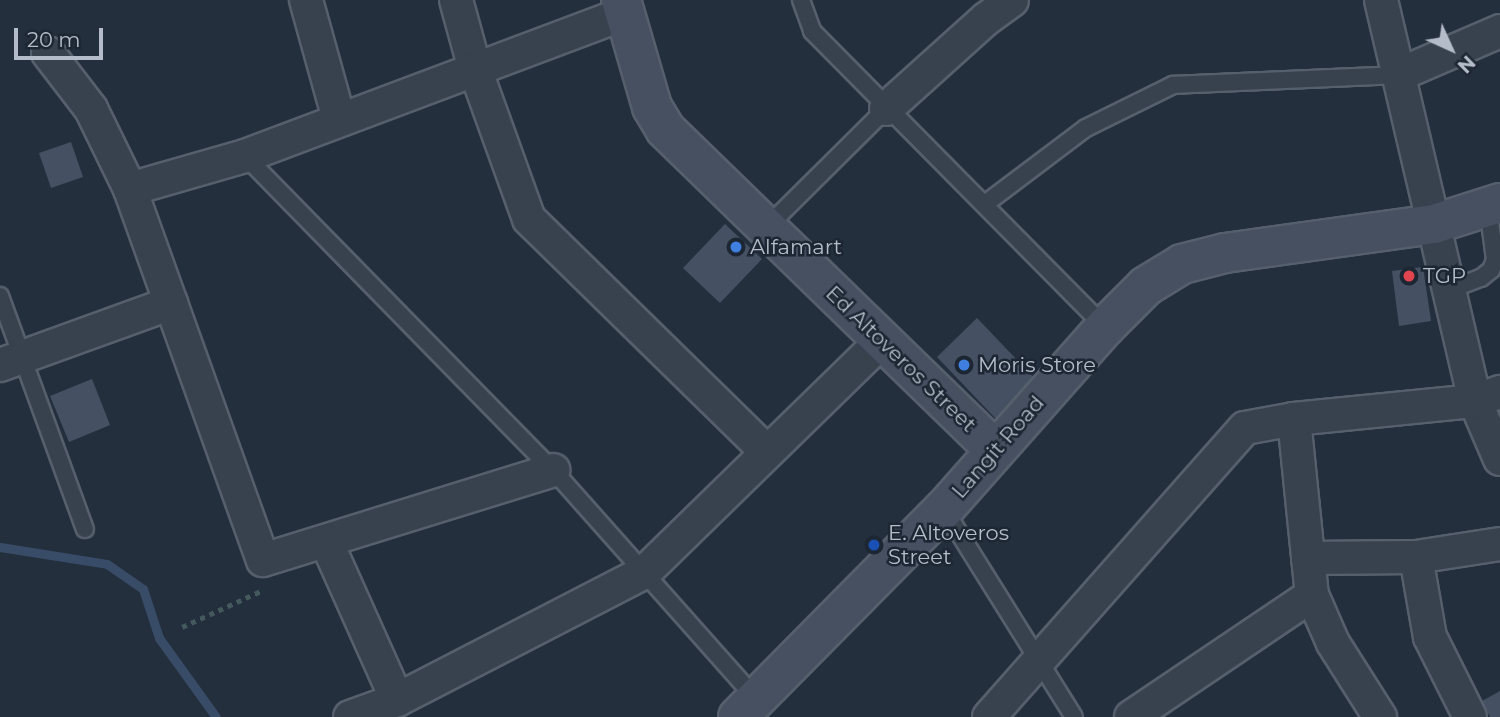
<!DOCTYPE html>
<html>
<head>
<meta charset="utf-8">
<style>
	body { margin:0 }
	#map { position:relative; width:1500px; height:717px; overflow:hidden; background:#242f3e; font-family:Montserrat,sans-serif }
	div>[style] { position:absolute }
	.stream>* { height:9px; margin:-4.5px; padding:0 4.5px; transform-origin:4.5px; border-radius:4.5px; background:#394c67 }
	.building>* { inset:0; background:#455162 }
	.path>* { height:4.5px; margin-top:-2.25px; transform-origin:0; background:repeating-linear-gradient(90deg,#44595c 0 5px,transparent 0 10px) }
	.roads { filter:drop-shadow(2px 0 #565f6c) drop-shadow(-2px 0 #565f6c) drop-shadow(0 2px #565f6c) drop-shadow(0 -2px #565f6c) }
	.lane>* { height:16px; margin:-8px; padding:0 8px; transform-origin:8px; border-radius:8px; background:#38414e }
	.street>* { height:32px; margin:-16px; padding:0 16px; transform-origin:16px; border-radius:16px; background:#38414e }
	.secondary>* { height:38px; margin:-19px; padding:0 19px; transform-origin:19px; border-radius:19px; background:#465061 }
	.dots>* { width:19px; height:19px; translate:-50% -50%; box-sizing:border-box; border:4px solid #1d2633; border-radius:50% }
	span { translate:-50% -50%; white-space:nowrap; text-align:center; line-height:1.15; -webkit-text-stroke:5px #1d2633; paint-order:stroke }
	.poi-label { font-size:21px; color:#b4bcc9 }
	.left { translate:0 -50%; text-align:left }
	.street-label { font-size:21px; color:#b4bcc9 }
	.north { position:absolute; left:1416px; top:14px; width:70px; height:70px; -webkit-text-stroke:5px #1d2633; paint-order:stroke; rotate:135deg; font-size:19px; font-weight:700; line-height:28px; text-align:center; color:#b4bcc9 }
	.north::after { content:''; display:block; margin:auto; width:24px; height:32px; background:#b4bcc9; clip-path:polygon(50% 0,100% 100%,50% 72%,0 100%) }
	.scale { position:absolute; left:14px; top:28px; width:89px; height:32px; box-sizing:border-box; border:4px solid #b4bcc9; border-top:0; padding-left:9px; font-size:21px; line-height:24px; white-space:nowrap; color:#b4bcc9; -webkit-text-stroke:5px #1d2633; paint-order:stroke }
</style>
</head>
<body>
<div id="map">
	<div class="stream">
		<div style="left:0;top:547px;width:108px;rotate:9deg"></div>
		<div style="left:107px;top:564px;width:44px;rotate:34.8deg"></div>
		<div style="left:143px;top:589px;width:52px;rotate:71.9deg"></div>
		<div style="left:159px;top:638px;width:97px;rotate:54.2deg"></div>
	</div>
	<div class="building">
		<div style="clip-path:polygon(71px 142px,83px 177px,51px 188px,39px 153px)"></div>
		<div style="clip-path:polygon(725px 224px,762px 259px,720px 303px,683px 268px)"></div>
		<div style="clip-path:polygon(1423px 267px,1431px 321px,1399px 326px,1392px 271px)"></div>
		<div style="clip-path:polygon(977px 318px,1037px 381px,997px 420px,937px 357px)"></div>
		<div style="clip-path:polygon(92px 379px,110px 425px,69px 442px,50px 396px)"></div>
		<div style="clip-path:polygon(1500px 691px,1500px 717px,1490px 717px,1482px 701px)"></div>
	</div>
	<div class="path">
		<div style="left:182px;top:627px;width:87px;rotate:-24.5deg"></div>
	</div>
	<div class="roads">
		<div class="lane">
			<div style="left:801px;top:0;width:33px;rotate:70deg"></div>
			<div style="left:812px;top:31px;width:416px;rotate:45.3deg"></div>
			<div style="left:245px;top:156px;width:440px;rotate:45.6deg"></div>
			<div style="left:553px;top:470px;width:307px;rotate:48.4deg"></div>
			<div style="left:985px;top:204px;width:126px;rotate:-37deg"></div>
			<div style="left:1086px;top:128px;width:97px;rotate:-26.3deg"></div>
			<div style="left:1173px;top:85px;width:225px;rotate:-2.5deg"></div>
			<div style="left:765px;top:229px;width:170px;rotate:-44.8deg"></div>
			<div style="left:1449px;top:290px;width:34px;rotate:-21deg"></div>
			<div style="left:1481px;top:278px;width:13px;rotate:-39deg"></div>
			<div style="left:1491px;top:270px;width:11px;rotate:-68deg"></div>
			<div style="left:1495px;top:260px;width:53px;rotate:-97.5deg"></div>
			<div style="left:0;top:296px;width:248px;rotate:70deg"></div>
			<div style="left:944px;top:509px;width:245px;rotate:58deg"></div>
		</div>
		<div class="street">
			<div style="left:306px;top:0;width:123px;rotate:74.5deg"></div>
			<div style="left:456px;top:0;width:72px;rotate:74.6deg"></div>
			<div style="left:475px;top:69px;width:159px;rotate:70.2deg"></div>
			<div style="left:529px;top:219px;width:333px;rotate:44.4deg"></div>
			<div style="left:1381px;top:0;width:412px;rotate:76.8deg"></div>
			<div style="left:1475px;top:401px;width:63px;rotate:66.7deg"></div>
			<div style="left:48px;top:53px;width:71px;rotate:52.5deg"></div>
			<div style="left:91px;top:109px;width:89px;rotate:64deg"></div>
			<div style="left:130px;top:189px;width:394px;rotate:70.3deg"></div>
			<div style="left:263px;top:560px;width:304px;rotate:-17.2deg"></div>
			<div style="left:1398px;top:75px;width:111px;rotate:-23.3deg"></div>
			<div style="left:886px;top:109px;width:135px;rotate:-42deg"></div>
			<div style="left:986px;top:19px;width:32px;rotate:-36deg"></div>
			<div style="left:130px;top:189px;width:120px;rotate:-16deg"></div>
			<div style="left:245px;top:156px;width:406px;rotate:-20.6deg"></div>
			<div style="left:0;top:365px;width:182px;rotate:-19.9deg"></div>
			<div style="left:1294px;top:419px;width:177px;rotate:84.2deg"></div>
			<div style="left:1312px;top:595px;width:52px;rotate:66.4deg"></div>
			<div style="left:1333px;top:643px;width:88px;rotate:57.6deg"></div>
			<div style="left:326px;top:541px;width:174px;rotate:65.9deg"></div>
			<div style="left:1416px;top:557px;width:81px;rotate:80.1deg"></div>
			<div style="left:1430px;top:637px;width:89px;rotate:63.4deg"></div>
			<div style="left:1308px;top:558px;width:108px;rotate:-0.5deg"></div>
			<div style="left:1416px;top:557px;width:85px;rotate:-8.8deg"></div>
			<div style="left:350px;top:717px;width:50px;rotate:-19.9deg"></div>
			<div style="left:397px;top:700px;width:279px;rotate:-27.3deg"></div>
			<div style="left:645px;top:572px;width:331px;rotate:-44.3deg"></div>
			<div style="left:989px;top:717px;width:386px;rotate:-48.5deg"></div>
			<div style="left:1245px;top:428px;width:50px;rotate:-10.4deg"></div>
			<div style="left:1294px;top:419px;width:182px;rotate:-5.7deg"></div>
			<div style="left:1475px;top:401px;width:27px;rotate:-20deg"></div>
			<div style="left:1131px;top:717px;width:218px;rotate:-34deg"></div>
		</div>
		<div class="secondary">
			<div style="left:621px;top:0;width:111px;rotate:73.8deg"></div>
			<div style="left:652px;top:107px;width:26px;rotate:59deg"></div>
			<div style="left:665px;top:129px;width:460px;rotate:44.2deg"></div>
			<div style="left:738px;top:717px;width:293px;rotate:-45.3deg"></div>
			<div style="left:944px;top:509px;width:243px;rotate:-48.5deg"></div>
			<div style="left:1105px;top:327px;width:58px;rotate:-45deg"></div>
			<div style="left:1146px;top:286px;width:42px;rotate:-31.4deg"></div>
			<div style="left:1182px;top:264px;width:44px;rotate:-14.3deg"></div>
			<div style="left:1225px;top:253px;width:211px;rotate:-7.9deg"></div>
			<div style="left:1434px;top:224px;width:69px;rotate:-17.7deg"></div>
		</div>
	</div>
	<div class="dots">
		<div style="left:736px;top:247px;background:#3f7fe0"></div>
		<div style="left:1409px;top:276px;background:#e0444e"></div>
		<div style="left:964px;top:365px;background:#3f7fe0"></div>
		<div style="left:874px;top:545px;background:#1a4fb4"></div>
	</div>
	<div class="poi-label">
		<span class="left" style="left:750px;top:247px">Alfamart</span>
		<span class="left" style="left:1423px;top:276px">TGP</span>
		<span class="left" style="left:978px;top:365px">Moris Store</span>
		<span class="left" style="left:888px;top:545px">E. Altoveros<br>Street</span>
	</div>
	<div class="street-label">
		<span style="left:901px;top:359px;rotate:44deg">Ed Altoveros Street</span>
		<span style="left:998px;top:447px;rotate:-49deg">Langit Road</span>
	</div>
	<div class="north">N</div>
	<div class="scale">20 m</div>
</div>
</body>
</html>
